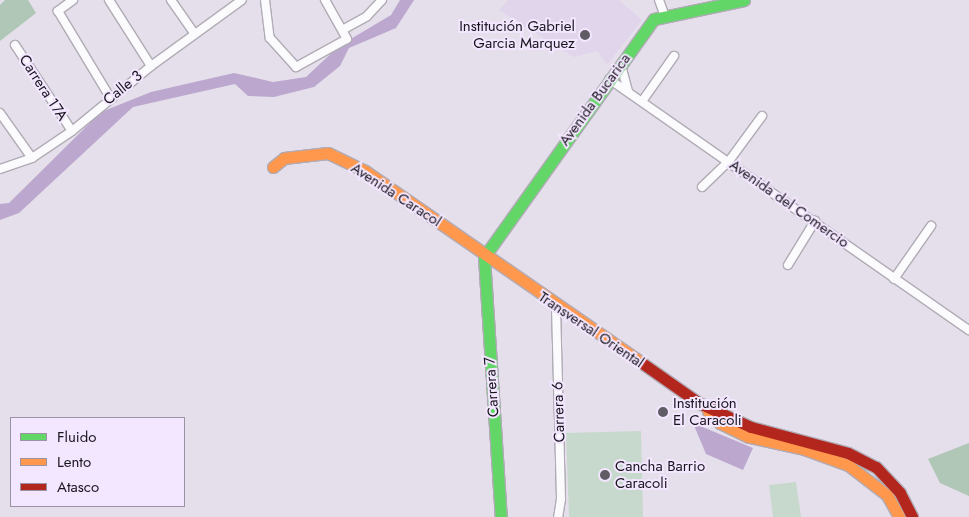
<!DOCTYPE html>
<html>
<head>
<meta charset="utf-8">
<style>
	body { margin:0 }
	#map { position:relative; width:969px; height:517px; overflow:hidden; background:#e5dfeb; font-family:Jost,sans-serif }
	div>[style] { position:absolute }
	.built>* { inset:0; background:#e1d5ec }
	.green>* { inset:0; background:#c7d8cc }
	.forest>* { inset:0; background:#b0c6b6 }
	.water>* { inset:0; background:#bca8ce }
	.roads { filter:drop-shadow(1px 0 #b0abb5) drop-shadow(-1px 0 #b0abb5) drop-shadow(0 1px #b0abb5) drop-shadow(0 -1px #b0abb5) }
	.street>* { height:8px; margin:-4px; padding:0 4px; transform-origin:4px; border-radius:4px; background:#fbfafc }
	.fast>* { height:11px; margin:-5.5px; padding:0 5.5px; transform-origin:5.5px; border-radius:5.5px; background:#63d668 }
	.slow>* { height:11px; margin:-5.5px; padding:0 5.5px; transform-origin:5.5px; border-radius:5.5px; background:#ff974d }
	.jam>* { height:11px; margin:-5.5px; padding:0 5.5px; transform-origin:5.5px; border-radius:5.5px; background:#b3261e }
	.dots>* { width:14px; height:14px; translate:-50% -50%; box-sizing:border-box; border:2px solid #f3e6ff; border-radius:50% }
	span { translate:-50% -50%; white-space:nowrap; text-align:center; line-height:1.15; -webkit-text-stroke:4px #f3e6ff; paint-order:stroke }
	.poi-label { font-size:15px; color:#19151d }
	.right { translate:-100% -50%; text-align:right }
	.left { translate:0 -50%; text-align:left }
	.street-label { font-size:15px; color:#19151d }
	.legend { position:absolute; left:10px; top:417px; width:175px; height:90px; box-sizing:border-box; background:#f3e6ff; border:1px solid #9c92a5; margin:0; padding:6px 9px; list-style:none; font-size:15px; color:#19151d }
	.legend li { display:flex; align-items:center; gap:10px; height:25px }
	.legend b { width:25px; border:1px solid #9c92a5 }
</style>
</head>
<body>
<div id="map">
	<div class="built">
		<div style="clip-path:polygon(508px 0,619px 0,642px 20px,607px 65px,597px 51px,574px 57px,499px 10px)"></div>
	</div>
	<div class="green">
		<div style="clip-path:polygon(641px 431px,643px 517px,569px 517px,566px 433px)"></div>
		<div style="clip-path:polygon(796px 482px,801px 517px,773px 517px,769px 485px)"></div>
	</div>
	<div class="forest">
		<div style="clip-path:polygon(5px 0,28px 0,36px 13px,0 41px,0 5px)"></div>
		<div style="clip-path:polygon(969px 443px,969px 496px,940px 483px,928px 459px)"></div>
	</div>
	<div class="water">
		<div style="clip-path:polygon(400px 0,414px 0,396px 28px,349px 48px,340px 66px,314px 87px,274px 97px,248px 96px,235px 84px,133px 107px,19px 213px,0 220px,0 204px,9px 203px,101px 112px,151px 92px,234px 73px,273px 82px,306px 77px,339px 46px,391px 15px)"></div>
		<div style="clip-path:polygon(693px 423px,753px 448px,743px 470px,706px 454px)"></div>
	</div>
	<div class="roads">
		<div class="street">
			<div style="left:73px;top:0;width:19px;rotate:144deg"></div>
			<div style="left:58px;top:11px;width:103px;rotate:58.9deg"></div>
			<div style="left:109px;top:0;width:78px;rotate:57.5deg"></div>
			<div style="left:171px;top:0;width:40px;rotate:55.1deg"></div>
			<div style="left:265px;top:0;width:38px;rotate:83deg"></div>
			<div style="left:270px;top:38px;width:39px;rotate:48deg"></div>
			<div style="left:296px;top:67px;width:58px;rotate:-28.8deg"></div>
			<div style="left:347px;top:39px;width:45px;rotate:-119.4deg"></div>
			<div style="left:659px;top:0;width:15px;rotate:70deg"></div>
			<div style="left:344px;top:29px;width:26px;rotate:-29deg"></div>
			<div style="left:367px;top:16px;width:22px;rotate:-47deg"></div>
			<div style="left:15px;top:45px;width:103px;rotate:56.5deg"></div>
			<div style="left:621px;top:65px;width:27px;rotate:75deg"></div>
			<div style="left:609px;top:79px;width:439px;rotate:34.9deg"></div>
			<div style="left:643px;top:100px;width:54px;rotate:-54.8deg"></div>
			<div style="left:0;top:113px;width:55px;rotate:54.6deg"></div>
			<div style="left:0;top:169px;width:34px;rotate:-19deg"></div>
			<div style="left:32px;top:158px;width:48px;rotate:-34deg"></div>
			<div style="left:72px;top:131px;width:102px;rotate:-39.4deg"></div>
			<div style="left:151px;top:66px;width:112px;rotate:-36deg"></div>
			<div style="left:702px;top:187px;width:37px;rotate:-44deg"></div>
			<div style="left:729px;top:161px;width:56px;rotate:-53.7deg"></div>
			<div style="left:788px;top:265px;width:52px;rotate:-58.5deg"></div>
			<div style="left:894px;top:279px;width:65px;rotate:-55.1deg"></div>
			<div style="left:556px;top:307px;width:192px;rotate:88.5deg"></div>
			<div style="left:561px;top:499px;width:18px;rotate:99deg"></div>
		</div>
		<div class="fast">
			<div style="left:484px;top:257px;width:292px;rotate:-54.5deg"></div>
			<div style="left:654px;top:19px;width:92px;rotate:-11.9deg"></div>
			<div style="left:484px;top:257px;width:261px;rotate:86.3deg"></div>
		</div>
		<div class="slow">
			<div style="left:273px;top:167px;width:14px;rotate:-39deg"></div>
			<div style="left:284px;top:158px;width:44px;rotate:-6.5deg"></div>
			<div style="left:328px;top:153px;width:41px;rotate:25.9deg"></div>
			<div style="left:365px;top:171px;width:337px;rotate:34.7deg"></div>
			<div style="left:708px;top:411px;width:17px;rotate:45deg"></div>
			<div style="left:720px;top:423px;width:32px;rotate:26deg"></div>
			<div style="left:749px;top:437px;width:56px;rotate:12.3deg"></div>
			<div style="left:804px;top:449px;width:47px;rotate:20deg"></div>
			<div style="left:848px;top:465px;width:49px;rotate:37.6deg"></div>
			<div style="left:887px;top:495px;width:25px;rotate:61deg"></div>
		</div>
		<div class="jam">
			<div style="left:642px;top:363px;width:70px;rotate:35.1deg"></div>
			<div style="left:699px;top:403px;width:57px;rotate:24.8deg"></div>
			<div style="left:751px;top:427px;width:100px;rotate:15deg"></div>
			<div style="left:848px;top:453px;width:31px;rotate:27deg"></div>
			<div style="left:876px;top:467px;width:35px;rotate:47deg"></div>
			<div style="left:900px;top:493px;width:27px;rotate:63deg"></div>
		</div>
	</div>
	<div class="dots">
		<div style="left:585px;top:35px;background:#605c65"></div>
		<div style="left:663px;top:412px;background:#605c65"></div>
		<div style="left:605px;top:475px;background:#605c65"></div>
	</div>
	<div class="poi-label">
		<span class="right" style="left:575px;top:35px">Institución Gabriel<br>Garcia Marquez</span>
		<span class="left" style="left:673px;top:412px">Institución<br>El Caracoli</span>
		<span class="left" style="left:615px;top:475px">Cancha Barrio<br>Caracoli</span>
	</div>
	<div class="street-label">
		<span style="left:43px;top:88px;rotate:57deg">Carrera 17A</span>
		<span style="left:123px;top:88px;rotate:-39deg">Calle 3</span>
		<span style="left:595px;top:100px;rotate:-54deg">Avenida Bucarica</span>
		<span style="left:396px;top:195px;rotate:33deg">Avenida Caracol</span>
		<span style="left:789px;top:204px;rotate:35deg">Avenida del Comercio</span>
		<span style="left:591px;top:330px;rotate:34deg">Transversal Oriental</span>
		<span style="left:492px;top:387px;rotate:-94deg">Carrera 7</span>
		<span style="left:559px;top:412px;rotate:-92deg">Carrera 6</span>
	</div>
	<ul class="legend">
	<li><b style="height:6px;background:#63d668"></b>Fluido</li>
	<li><b style="height:6px;background:#ff974d"></b>Lento</li>
	<li><b style="height:6px;background:#b3261e"></b>Atasco</li>
	</ul>
</div>
</body>
</html>
